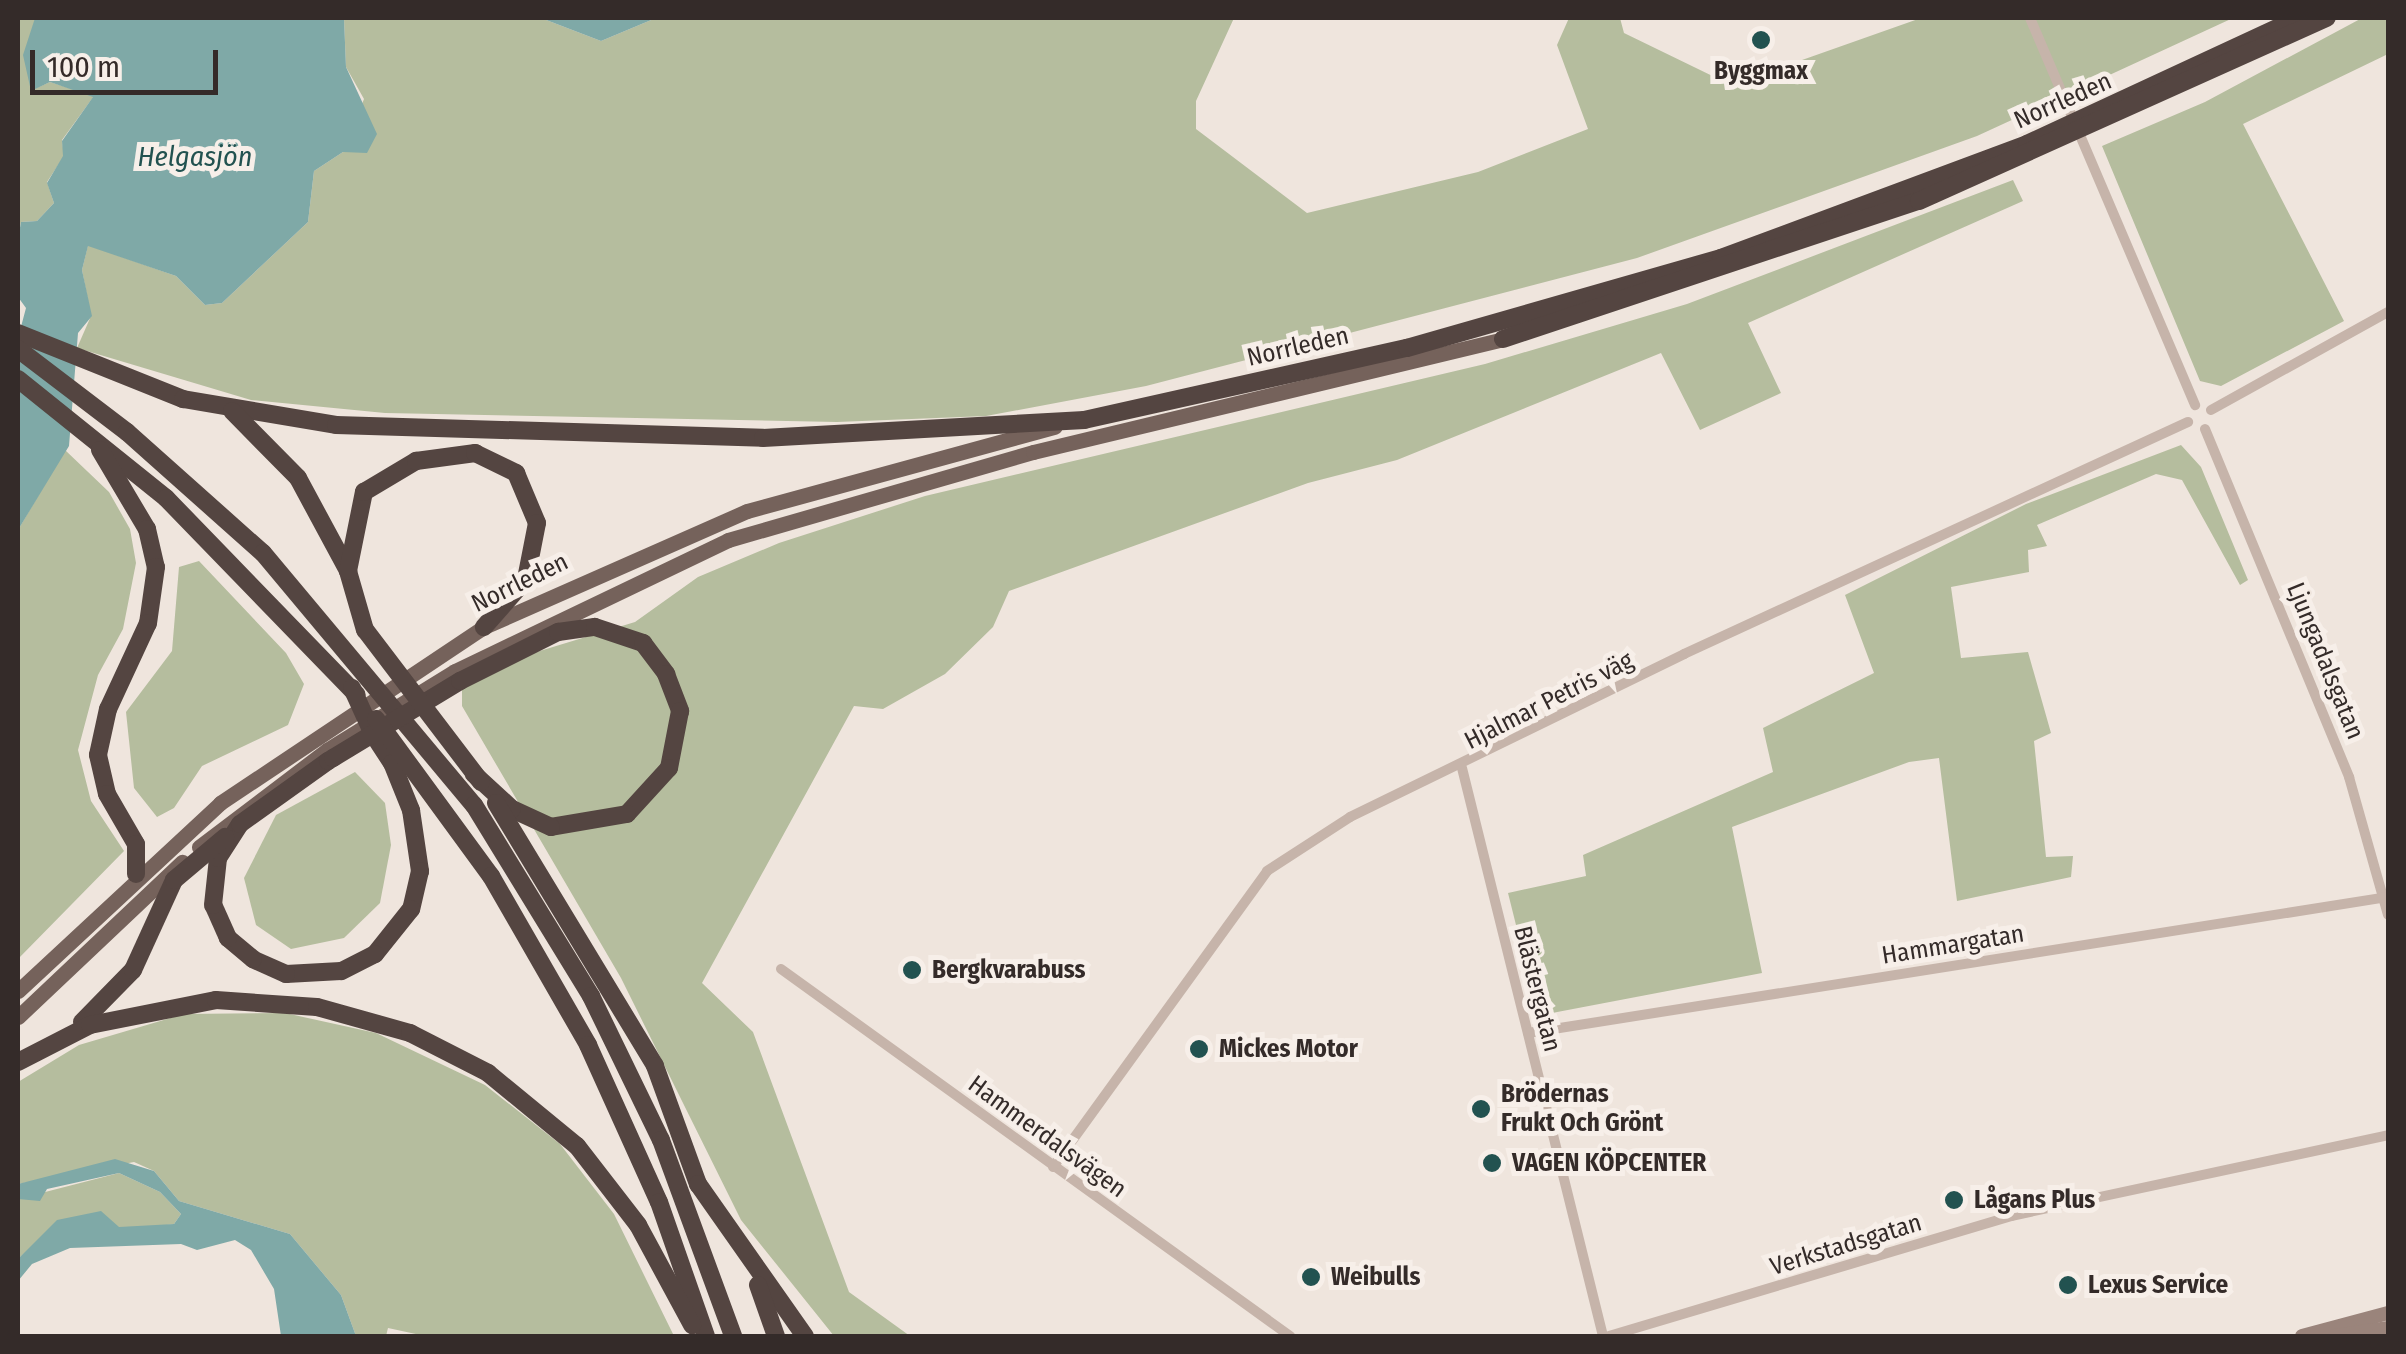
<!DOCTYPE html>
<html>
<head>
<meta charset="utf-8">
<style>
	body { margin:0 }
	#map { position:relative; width:2406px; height:1354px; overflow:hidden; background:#efe5dd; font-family:"Fira Sans Condensed",sans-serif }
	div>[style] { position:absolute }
	.green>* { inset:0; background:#b5bd9e }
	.water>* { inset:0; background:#7fa9a7 }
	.street>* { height:10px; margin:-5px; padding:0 5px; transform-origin:5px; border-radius:5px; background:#c6b4aa }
	.secondary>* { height:14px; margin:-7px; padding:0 7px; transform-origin:7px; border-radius:7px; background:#9a847b }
	.primary>* { height:15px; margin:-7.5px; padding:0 7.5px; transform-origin:7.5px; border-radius:7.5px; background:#75625b }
	.highway>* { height:18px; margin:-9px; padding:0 9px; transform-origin:9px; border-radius:9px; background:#544541 }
	.dots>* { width:28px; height:28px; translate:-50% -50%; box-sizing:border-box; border:5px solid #f7efe9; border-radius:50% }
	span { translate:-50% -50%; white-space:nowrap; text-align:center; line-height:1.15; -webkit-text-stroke:10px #f7efe9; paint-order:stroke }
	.poi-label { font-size:25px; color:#342b29; font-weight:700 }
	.left { translate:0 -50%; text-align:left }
	.street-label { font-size:25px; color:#342b29 }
	.water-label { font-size:28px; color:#225250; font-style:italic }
	.frame { position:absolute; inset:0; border:20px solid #342b29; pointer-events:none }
	.scale { position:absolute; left:30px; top:50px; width:188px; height:45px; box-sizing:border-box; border:5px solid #342b29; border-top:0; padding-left:12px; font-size:30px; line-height:35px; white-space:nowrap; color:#342b29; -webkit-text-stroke:8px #f7efe9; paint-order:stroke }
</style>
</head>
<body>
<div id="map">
	<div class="green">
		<div style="clip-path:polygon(18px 18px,35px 18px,32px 90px,50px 82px,94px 96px,62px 140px,64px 156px,47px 182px,54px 203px,37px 221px,21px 222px,18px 239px)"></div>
		<div style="clip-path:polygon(344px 18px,541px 18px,601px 41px,656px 18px,1234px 18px,1196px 101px,1196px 129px,1307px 213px,1478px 172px,1588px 129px,1557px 45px,1569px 18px,1620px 18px,1624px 33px,1731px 85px,1921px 18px,2233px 18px,1977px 136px,1637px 258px,1146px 386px,986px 416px,837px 422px,385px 413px,251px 400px,77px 348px,91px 316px,82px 270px,88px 245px,176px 276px,205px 305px,222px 303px,308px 222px,314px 171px,343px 152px,364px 99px,346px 67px)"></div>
		<div style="clip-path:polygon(2362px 18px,2388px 18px,2388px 54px,2243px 124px,2344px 321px,2221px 386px,2200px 381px,2102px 146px,2205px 102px)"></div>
		<div style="clip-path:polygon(2013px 180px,2023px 201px,1748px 323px,1781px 393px,1700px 430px,1661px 353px,1397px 460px,1308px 483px,1009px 591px,993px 627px,945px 674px,883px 709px,854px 706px,702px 983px,753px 1032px,849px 1292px,910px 1336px,834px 1336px,741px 1220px,621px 978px,462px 706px,462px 687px,520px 657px,635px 622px,698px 577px,779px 543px,925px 496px,1485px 364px,1687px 304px)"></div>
		<div style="clip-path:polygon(2181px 445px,2201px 467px,2248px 580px,2240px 585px,2182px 480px,2156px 474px,2037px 525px,2047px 546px,2028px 550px,2029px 572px,1951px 587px,1961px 658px,2028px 652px,2051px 733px,2034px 741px,2046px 857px,2073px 856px,2071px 877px,1957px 901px,1939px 758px,1909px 762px,1732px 827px,1762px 973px,1552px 1013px,1534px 997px,1508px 893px,1586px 876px,1583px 855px,1773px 772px,1763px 728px,1874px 673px,1845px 595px,2026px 504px)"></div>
		<div style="clip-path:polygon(65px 450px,109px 492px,130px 529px,136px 563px,123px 629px,98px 675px,78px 750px,91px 801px,124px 851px,18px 959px,18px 530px)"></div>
		<div style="clip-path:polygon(199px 561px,286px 653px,304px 684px,288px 725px,202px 766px,174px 808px,157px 817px,134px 788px,126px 712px,172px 651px,179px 567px)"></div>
		<div style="clip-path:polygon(355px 772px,385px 803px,391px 845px,380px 903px,344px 938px,291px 949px,256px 925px,244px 878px,276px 815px)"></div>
		<div style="clip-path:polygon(285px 1013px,376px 1033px,485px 1085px,560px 1144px,614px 1214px,674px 1336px,425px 1336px,388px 1328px,386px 1336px,356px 1336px,341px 1295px,290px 1234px,179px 1201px,154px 1171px,134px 1162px,18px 1184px,18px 1082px,79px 1045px,184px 1014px)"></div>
		<div style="clip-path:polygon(119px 1173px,160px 1192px,181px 1214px,174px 1224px,36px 1243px,18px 1259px,18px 1199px)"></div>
	</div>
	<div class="water">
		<div style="clip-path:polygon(35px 18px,344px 18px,346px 67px,377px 134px,367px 153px,343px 152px,314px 171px,308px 222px,222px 303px,205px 305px,176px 276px,88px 246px,82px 270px,92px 316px,78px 333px,69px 446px,18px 530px,18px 338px,26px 308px,18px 297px,18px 239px,21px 222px,37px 221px,54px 203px,47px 183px,63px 156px,62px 141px,93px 97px,50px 82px,31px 91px,23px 55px)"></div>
		<div style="clip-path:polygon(541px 18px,656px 18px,601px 41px)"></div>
		<div style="clip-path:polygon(115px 1159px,154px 1171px,179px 1201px,290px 1234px,341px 1295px,356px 1336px,281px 1336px,274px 1289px,251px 1250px,235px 1240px,197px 1250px,181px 1244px,70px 1248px,32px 1264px,18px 1281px,18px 1259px,57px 1220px,101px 1211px,119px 1227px,174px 1224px,181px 1214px,160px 1192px,119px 1173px,47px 1189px,40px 1201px,18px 1199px,18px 1184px)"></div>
	</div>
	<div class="street">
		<div style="left:2030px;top:18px;width:421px;rotate:66.9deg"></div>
		<div style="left:2211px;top:410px;width:202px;rotate:-29deg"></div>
		<div style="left:2205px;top:429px;width:377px;rotate:67.5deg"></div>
		<div style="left:2349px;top:777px;width:143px;rotate:74.2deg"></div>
		<div style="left:1462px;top:768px;width:585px;rotate:76.06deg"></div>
		<div style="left:781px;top:969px;width:628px;rotate:35.79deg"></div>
		<div style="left:1528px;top:1033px;width:871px;rotate:-8.99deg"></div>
		<div style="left:1053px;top:1167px;width:365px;rotate:-54.1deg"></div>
		<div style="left:1267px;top:871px;width:99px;rotate:-33deg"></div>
		<div style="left:1350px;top:817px;width:372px;rotate:-26deg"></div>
		<div style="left:1684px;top:654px;width:555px;rotate:-24.72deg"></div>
		<div style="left:1609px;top:1336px;width:420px;rotate:-16.6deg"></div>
		<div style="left:2011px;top:1216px;width:386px;rotate:-12.1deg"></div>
	</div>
	<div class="secondary">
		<div style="left:2302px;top:1336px;width:89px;rotate:-15deg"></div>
		<div style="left:2335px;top:1336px;width:54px;rotate:-8.6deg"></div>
	</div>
	<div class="primary">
		<div style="left:199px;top:847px;width:161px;rotate:-37.2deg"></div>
		<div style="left:327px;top:750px;width:150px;rotate:-31.7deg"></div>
		<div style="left:455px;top:671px;width:303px;rotate:-25.6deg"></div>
		<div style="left:728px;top:540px;width:317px;rotate:-16.1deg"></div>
		<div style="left:1033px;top:452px;width:483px;rotate:-13.5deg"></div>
		<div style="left:18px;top:991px;width:276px;rotate:-42.9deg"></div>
		<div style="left:220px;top:803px;width:317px;rotate:-33.7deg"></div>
		<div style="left:484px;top:627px;width:287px;rotate:-23.8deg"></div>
		<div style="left:747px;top:511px;width:319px;rotate:-15.3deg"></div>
		<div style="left:18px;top:1017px;width:226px;rotate:-43.4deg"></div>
	</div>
	<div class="highway">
		<div style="left:18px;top:333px;width:178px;rotate:21.8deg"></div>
		<div style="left:183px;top:399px;width:155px;rotate:9.6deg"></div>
		<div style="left:336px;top:425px;width:427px;rotate:1.7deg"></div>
		<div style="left:763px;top:438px;width:322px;rotate:-3.2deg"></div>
		<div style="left:1084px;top:420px;width:331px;rotate:-12.6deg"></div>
		<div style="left:1407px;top:348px;width:327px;rotate:-16deg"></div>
		<div style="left:1721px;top:258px;width:327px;rotate:-20.4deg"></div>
		<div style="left:2027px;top:144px;width:300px;rotate:-24.9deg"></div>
		<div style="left:1503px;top:339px;width:438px;rotate:-18.4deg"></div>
		<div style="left:1919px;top:201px;width:447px;rotate:-24.2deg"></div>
		<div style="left:18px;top:349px;width:137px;rotate:37.3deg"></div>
		<div style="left:127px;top:432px;width:182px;rotate:41.7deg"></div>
		<div style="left:263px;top:553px;width:329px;rotate:50.1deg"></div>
		<div style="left:474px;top:805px;width:224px;rotate:58.5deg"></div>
		<div style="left:591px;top:996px;width:160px;rotate:64.1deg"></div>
		<div style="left:661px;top:1140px;width:209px;rotate:69.8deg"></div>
		<div style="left:18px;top:379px;width:190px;rotate:38.8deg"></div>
		<div style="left:166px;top:498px;width:274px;rotate:45.9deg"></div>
		<div style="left:232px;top:411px;width:94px;rotate:45.4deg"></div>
		<div style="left:298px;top:478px;width:106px;rotate:61.7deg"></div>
		<div style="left:100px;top:450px;width:92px;rotate:59.3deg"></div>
		<div style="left:147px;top:529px;width:39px;rotate:77deg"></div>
		<div style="left:156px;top:567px;width:57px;rotate:98.1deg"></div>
		<div style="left:148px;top:623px;width:95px;rotate:114.9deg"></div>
		<div style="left:108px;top:709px;width:47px;rotate:102.3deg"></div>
		<div style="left:98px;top:755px;width:40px;rotate:77deg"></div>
		<div style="left:107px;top:794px;width:58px;rotate:59.9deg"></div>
		<div style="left:136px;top:844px;width:30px;rotate:90deg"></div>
		<div style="left:352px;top:688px;width:51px;rotate:65.5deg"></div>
		<div style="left:373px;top:734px;width:35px;rotate:57deg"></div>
		<div style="left:392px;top:763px;width:51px;rotate:68deg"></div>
		<div style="left:411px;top:810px;width:62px;rotate:81.6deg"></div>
		<div style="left:420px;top:871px;width:39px;rotate:103deg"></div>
		<div style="left:411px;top:909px;width:58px;rotate:128.7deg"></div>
		<div style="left:375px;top:954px;width:38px;rotate:153deg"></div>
		<div style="left:341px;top:971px;width:55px;rotate:176.9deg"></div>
		<div style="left:286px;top:974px;width:36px;rotate:-156deg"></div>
		<div style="left:253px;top:959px;width:33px;rotate:-140deg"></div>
		<div style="left:228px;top:938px;width:36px;rotate:-114deg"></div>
		<div style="left:213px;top:905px;width:47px;rotate:-83.9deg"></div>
		<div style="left:218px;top:858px;width:40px;rotate:-57.1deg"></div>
		<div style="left:240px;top:824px;width:108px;rotate:-35.6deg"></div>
		<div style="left:328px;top:761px;width:6px;rotate:-31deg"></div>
		<div style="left:333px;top:758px;width:149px;rotate:-31.2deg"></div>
		<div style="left:460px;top:681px;width:110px;rotate:-26.6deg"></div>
		<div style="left:558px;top:632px;width:37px;rotate:-8deg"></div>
		<div style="left:595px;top:627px;width:51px;rotate:18.4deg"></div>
		<div style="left:643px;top:643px;width:39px;rotate:53deg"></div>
		<div style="left:666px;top:674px;width:40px;rotate:69deg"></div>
		<div style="left:680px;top:711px;width:58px;rotate:100.9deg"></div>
		<div style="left:669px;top:768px;width:62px;rotate:132.4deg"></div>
		<div style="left:627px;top:814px;width:77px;rotate:170.3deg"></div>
		<div style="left:551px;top:827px;width:43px;rotate:-155.2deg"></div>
		<div style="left:512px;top:809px;width:52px;rotate:-137.4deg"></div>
		<div style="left:376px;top:719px;width:195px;rotate:53.8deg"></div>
		<div style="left:491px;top:876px;width:195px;rotate:60.1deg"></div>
		<div style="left:588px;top:1045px;width:172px;rotate:65.7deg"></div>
		<div style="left:659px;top:1202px;width:142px;rotate:70.7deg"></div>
		<div style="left:481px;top:782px;width:191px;rotate:-127.3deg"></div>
		<div style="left:365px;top:630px;width:61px;rotate:-106.1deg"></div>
		<div style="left:348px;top:571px;width:81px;rotate:-78.6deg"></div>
		<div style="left:364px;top:492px;width:61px;rotate:-30.8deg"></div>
		<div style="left:416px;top:461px;width:60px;rotate:-7.7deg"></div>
		<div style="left:475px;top:453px;width:46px;rotate:26deg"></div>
		<div style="left:516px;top:473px;width:54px;rotate:67.2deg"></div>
		<div style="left:537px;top:523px;width:57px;rotate:101.1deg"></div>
		<div style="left:526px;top:579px;width:64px;rotate:131.2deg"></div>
		<div style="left:496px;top:803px;width:307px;rotate:58.8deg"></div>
		<div style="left:655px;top:1066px;width:126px;rotate:70deg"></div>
		<div style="left:698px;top:1184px;width:186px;rotate:54.9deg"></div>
		<div style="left:82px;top:1022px;width:73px;rotate:-45.6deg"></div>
		<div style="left:133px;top:970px;width:99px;rotate:-65.5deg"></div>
		<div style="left:174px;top:880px;width:67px;rotate:-40.1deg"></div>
		<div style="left:18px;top:1062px;width:81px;rotate:-27.2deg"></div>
		<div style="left:90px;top:1025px;width:128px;rotate:-11.2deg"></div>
		<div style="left:216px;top:1000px;width:101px;rotate:4deg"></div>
		<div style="left:317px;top:1007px;width:97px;rotate:15.6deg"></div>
		<div style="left:410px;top:1033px;width:88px;rotate:27.1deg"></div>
		<div style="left:488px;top:1073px;width:115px;rotate:39.4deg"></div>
		<div style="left:577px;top:1146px;width:100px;rotate:52.3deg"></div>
		<div style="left:638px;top:1225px;width:114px;rotate:61.6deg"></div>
		<div style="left:758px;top:1285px;width:54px;rotate:70.6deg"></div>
	</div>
	<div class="dots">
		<div style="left:1761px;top:40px;background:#225250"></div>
		<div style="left:912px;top:970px;background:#225250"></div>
		<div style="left:1199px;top:1049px;background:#225250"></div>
		<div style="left:1481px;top:1109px;background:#225250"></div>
		<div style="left:1492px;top:1163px;background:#225250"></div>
		<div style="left:1954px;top:1200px;background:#225250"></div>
		<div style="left:1311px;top:1277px;background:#225250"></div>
		<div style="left:2068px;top:1285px;background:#225250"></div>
	</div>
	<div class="poi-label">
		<span style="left:1761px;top:71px">Byggmax</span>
		<span class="left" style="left:932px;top:970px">Bergkvarabuss</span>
		<span class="left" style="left:1219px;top:1049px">Mickes Motor</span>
		<span class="left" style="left:1501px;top:1109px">Brödernas<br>Frukt Och Grönt</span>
		<span class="left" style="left:1512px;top:1163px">VAGEN KÖPCENTER</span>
		<span class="left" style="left:1974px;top:1200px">Lågans Plus</span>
		<span class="left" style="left:1331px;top:1277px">Weibulls</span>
		<span class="left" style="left:2088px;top:1285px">Lexus Service</span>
	</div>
	<div class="street-label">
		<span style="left:2063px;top:101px;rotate:-24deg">Norrleden</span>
		<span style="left:1298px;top:347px;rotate:-13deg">Norrleden</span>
		<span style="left:520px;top:583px;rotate:-26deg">Norrleden</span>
		<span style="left:2325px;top:661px;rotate:68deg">Ljungadalsgatan</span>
		<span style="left:1549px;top:701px;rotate:-27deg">Hjalmar Petris väg</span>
		<span style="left:1953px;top:945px;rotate:-9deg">Hammargatan</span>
		<span style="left:1537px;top:989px;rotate:76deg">Blästergatan</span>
		<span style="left:1047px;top:1137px;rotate:36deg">Hammerdalsvägen</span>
		<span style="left:1846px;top:1245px;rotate:-17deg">Verkstadsgatan</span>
	</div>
	<div class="water-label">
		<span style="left:195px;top:157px">Helgasjön</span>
	</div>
	<div class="frame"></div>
	<div class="scale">100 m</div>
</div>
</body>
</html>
